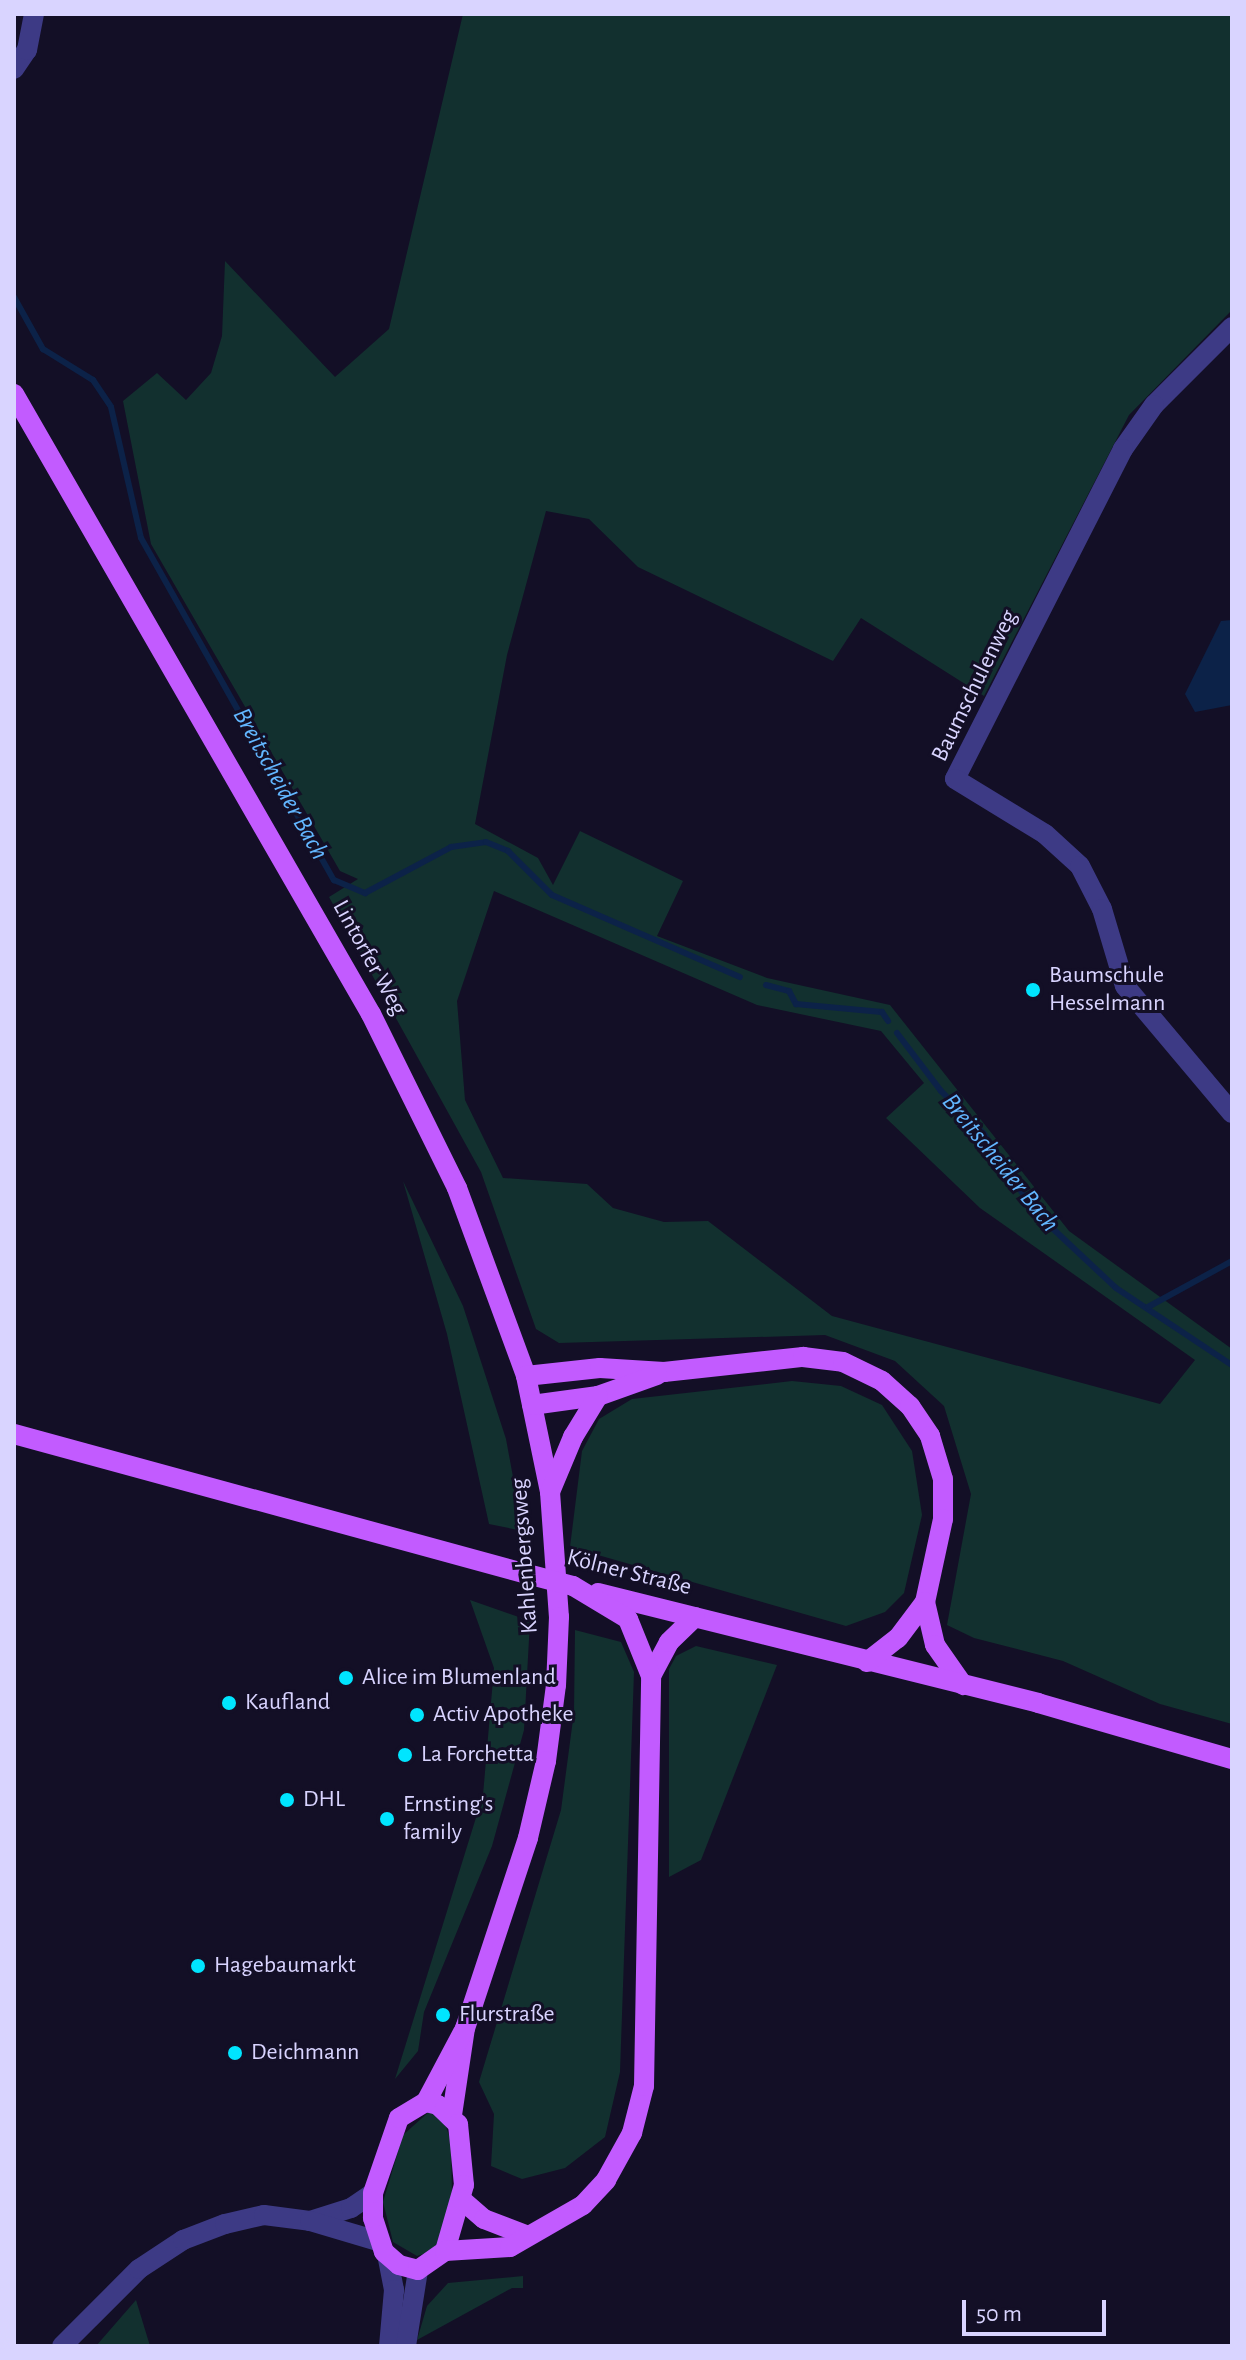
<!DOCTYPE html>
<html>
<head>
<meta charset="utf-8">
<style>
	body { margin:0 }
	#map { position:relative; width:1246px; height:2360px; overflow:hidden; background:#130f26; font-family:"Alegreya Sans",sans-serif }
	div>[style] { position:absolute }
	.green>* { inset:0; background:#12302f }
	.water>* { inset:0; background:#0c2248 }
	.stream>* { height:6px; margin:-3px; padding:0 3px; transform-origin:3px; border-radius:3px; background:#0c2248 }
	.minor>* { height:20px; margin:-10px; padding:0 10px; transform-origin:10px; border-radius:10px; background:#3d3a85 }
	.major>* { height:20px; margin:-10px; padding:0 10px; transform-origin:10px; border-radius:10px; background:#c25bff }
	.major-bridge>* { height:20px; margin:-10px; padding:0 10px; transform-origin:10px; border-radius:10px; background:#c25bff }
	.dots>* { width:22px; height:22px; translate:-50% -50%; box-sizing:border-box; border:4px solid #130f26; border-radius:50% }
	span { translate:-50% -50%; white-space:nowrap; text-align:center; line-height:1.15; -webkit-text-stroke:6px #130f26; paint-order:stroke }
	.street-label { font-size:24px; color:#d9d4ff }
	.poi-label { font-size:24px; color:#d9d4ff }
	.left { translate:0 -50%; text-align:left }
	.water-label { font-size:26px; color:#62b6ff; font-style:italic }
	.frame { position:absolute; inset:0; border:16px solid #d9d4ff; pointer-events:none }
	.scale { position:absolute; left:962px; top:2300px; width:144px; height:36px; box-sizing:border-box; border:4px solid #d9d4ff; border-top:0; padding-left:10px; font-size:24px; line-height:28px; white-space:nowrap; color:#d9d4ff; -webkit-text-stroke:6px #130f26; paint-order:stroke }
</style>
</head>
<body>
<div id="map">
	<div class="green">
		<div style="clip-path:polygon(evenodd,463px 14px,1232px 14px,1232px 310px,1129px 415px,984px 696px,861px 618px,833px 661px,638px 567px,589px 519px,546px 511px,507px 655px,475px 824px,538px 858px,553px 885px,580px 831px,683px 881px,657px 936px,767px 978px,890px 1005px,1069px 1231px,1232px 1349px,1232px 1724px,1160px 1704px,1063px 1661px,974px 1638px,947px 1625px,971px 1494px,944px 1406px,895px 1361px,825px 1335px,559px 1343px,536px 1329px,481px 1172px,329px 897px,358px 879px,340px 871px,151px 544px,123px 401px,157px 373px,186px 400px,211px 373px,222px 336px,225px 261px,335px 377px,389px 329px,463px 14px,494px 891px,757px 1005px,881px 1031px,924px 1083px,886px 1118px,980px 1208px,1195px 1360px,1160px 1404px,832px 1316px,708px 1221px,664px 1222px,613px 1208px,587px 1184px,503px 1178px,465px 1100px,457px 1001px,494px 891px)"></div>
		<div style="clip-path:polygon(403px 1181px,463px 1306px,506px 1439px,523px 1531px,489px 1524px,447px 1334px)"></div>
		<div style="clip-path:polygon(792px 1381px,841px 1386px,882px 1405px,912px 1451px,922px 1515px,904px 1593px,885px 1612px,846px 1626px,570px 1547px,582px 1451px,599px 1419px,632px 1399px)"></div>
		<div style="clip-path:polygon(470px 1600px,530px 1621px,524px 1730px,492px 1846px,424px 2012px,418px 2051px,395px 2079px,483px 1795px,494px 1668px)"></div>
		<div style="clip-path:polygon(575px 1630px,621px 1642px,634px 1672px,620px 2072px,605px 2137px,565px 2168px,522px 2179px,491px 2166px,494px 2114px,479px 2082px,561px 1810px,574px 1712px)"></div>
		<div style="clip-path:polygon(696px 1646px,777px 1665px,701px 1860px,669px 1877px,669px 1669px,676px 1656px)"></div>
		<div style="clip-path:polygon(431px 2110px,444px 2121px,451px 2141px,452px 2195px,439px 2240px,432px 2251px,417px 2256px,393px 2242px,383px 2202px,403px 2135px)"></div>
		<div style="clip-path:polygon(523px 2276px,523px 2288px,512px 2288px,417px 2340px,427px 2306px,448px 2283px)"></div>
		<div style="clip-path:polygon(136px 2300px,150px 2346px,96px 2346px)"></div>
	</div>
	<div class="water">
		<div style="clip-path:polygon(1232px 620px,1232px 705px,1195px 712px,1185px 694px,1221px 621px)"></div>
	</div>
	<div class="stream">
		<div style="left:14px;top:297px;width:60px;rotate:60.9deg"></div>
		<div style="left:43px;top:349px;width:59px;rotate:31.8deg"></div>
		<div style="left:93px;top:380px;width:32px;rotate:56deg"></div>
		<div style="left:111px;top:407px;width:134px;rotate:77.1deg"></div>
		<div style="left:141px;top:538px;width:393px;rotate:60.6deg"></div>
		<div style="left:334px;top:880px;width:34px;rotate:23deg"></div>
		<div style="left:365px;top:893px;width:98px;rotate:-28.1deg"></div>
		<div style="left:451px;top:847px;width:35px;rotate:-8deg"></div>
		<div style="left:486px;top:842px;width:24px;rotate:22deg"></div>
		<div style="left:508px;top:851px;width:62px;rotate:45deg"></div>
		<div style="left:552px;top:895px;width:205px;rotate:23.6deg"></div>
		<div style="left:766px;top:985px;width:24px;rotate:15deg"></div>
		<div style="left:789px;top:991px;width:15px;rotate:62deg"></div>
		<div style="left:796px;top:1004px;width:86px;rotate:5.3deg"></div>
		<div style="left:882px;top:1012px;width:11px;rotate:56deg"></div>
		<div style="left:897px;top:1033px;width:73px;rotate:52.8deg"></div>
		<div style="left:941px;top:1091px;width:61px;rotate:45deg"></div>
		<div style="left:984px;top:1134px;width:92px;rotate:57deg"></div>
		<div style="left:1034px;top:1211px;width:112px;rotate:43.2deg"></div>
		<div style="left:1116px;top:1288px;width:139px;rotate:33.6deg"></div>
		<div style="left:1148px;top:1307px;width:96px;rotate:-28.7deg"></div>
	</div>
	<div class="minor">
		<div style="left:14px;top:69px;width:23px;rotate:-56deg"></div>
		<div style="left:27px;top:50px;width:37px;rotate:-79deg"></div>
		<div style="left:1232px;top:327px;width:110px;rotate:135deg"></div>
		<div style="left:1154px;top:405px;width:54px;rotate:125.2deg"></div>
		<div style="left:1123px;top:449px;width:370px;rotate:117deg"></div>
		<div style="left:955px;top:779px;width:105px;rotate:31.4deg"></div>
		<div style="left:1045px;top:834px;width:47px;rotate:42.4deg"></div>
		<div style="left:1080px;top:866px;width:48px;rotate:62.9deg"></div>
		<div style="left:1102px;top:909px;width:80px;rotate:73.4deg"></div>
		<div style="left:1125px;top:986px;width:166px;rotate:49.9deg"></div>
		<div style="left:310px;top:2221px;width:43px;rotate:-17.6deg"></div>
		<div style="left:351px;top:2208px;width:27px;rotate:-34deg"></div>
		<div style="left:388px;top:2259px;width:32px;rotate:79deg"></div>
		<div style="left:394px;top:2290px;width:56px;rotate:95.1deg"></div>
		<div style="left:62px;top:2346px;width:109px;rotate:-45deg"></div>
		<div style="left:139px;top:2269px;width:53px;rotate:-33.4deg"></div>
		<div style="left:183px;top:2240px;width:45px;rotate:-20.9deg"></div>
		<div style="left:225px;top:2224px;width:40px;rotate:-13deg"></div>
		<div style="left:264px;top:2215px;width:46px;rotate:7.4deg"></div>
		<div style="left:310px;top:2221px;width:71px;rotate:16.4deg"></div>
		<div style="left:406px;top:2346px;width:77px;rotate:-81deg"></div>
	</div>
	<div class="major">
		<div style="left:14px;top:394px;width:715px;rotate:60.07deg"></div>
		<div style="left:371px;top:1014px;width:194px;rotate:63.7deg"></div>
		<div style="left:457px;top:1188px;width:200px;rotate:69.8deg"></div>
		<div style="left:526px;top:1376px;width:118px;rotate:78.3deg"></div>
		<div style="left:550px;top:1492px;width:125px;rotate:85.9deg"></div>
		<div style="left:559px;top:1617px;width:68px;rotate:92.5deg"></div>
		<div style="left:556px;top:1685px;width:77px;rotate:97.5deg"></div>
		<div style="left:546px;top:1761px;width:79px;rotate:103.2deg"></div>
		<div style="left:528px;top:1838px;width:200px;rotate:108.3deg"></div>
		<div style="left:465px;top:2028px;width:88px;rotate:98.5deg"></div>
		<div style="left:526px;top:1376px;width:74px;rotate:-6.2deg"></div>
		<div style="left:600px;top:1368px;width:64px;rotate:3.6deg"></div>
		<div style="left:664px;top:1372px;width:140px;rotate:-6.2deg"></div>
		<div style="left:803px;top:1357px;width:40px;rotate:7.1deg"></div>
		<div style="left:843px;top:1362px;width:43px;rotate:26deg"></div>
		<div style="left:882px;top:1381px;width:38px;rotate:42deg"></div>
		<div style="left:910px;top:1406px;width:36px;rotate:56deg"></div>
		<div style="left:930px;top:1436px;width:45px;rotate:73.2deg"></div>
		<div style="left:943px;top:1479px;width:40px;rotate:90deg"></div>
		<div style="left:943px;top:1519px;width:85px;rotate:102.2deg"></div>
		<div style="left:925px;top:1602px;width:44px;rotate:76.9deg"></div>
		<div style="left:935px;top:1645px;width:49px;rotate:55deg"></div>
		<div style="left:532px;top:1405px;width:67px;rotate:-7.8deg"></div>
		<div style="left:598px;top:1396px;width:63px;rotate:-19.6deg"></div>
		<div style="left:14px;top:1434px;width:536px;rotate:15.26deg"></div>
		<div style="left:550px;top:1492px;width:60px;rotate:-67.3deg"></div>
		<div style="left:573px;top:1437px;width:48px;rotate:-58.6deg"></div>
		<div style="left:598px;top:1593px;width:454px;rotate:14deg"></div>
		<div style="left:1038px;top:1703px;width:202px;rotate:16.1deg"></div>
		<div style="left:867px;top:1662px;width:39px;rotate:-38deg"></div>
		<div style="left:898px;top:1638px;width:45px;rotate:-53.1deg"></div>
		<div style="left:651px;top:1676px;width:38px;rotate:-62deg"></div>
		<div style="left:669px;top:1642px;width:36px;rotate:-44deg"></div>
		<div style="left:426px;top:2102px;width:12px;rotate:14deg"></div>
		<div style="left:438px;top:2105px;width:28px;rotate:44deg"></div>
		<div style="left:458px;top:2124px;width:61px;rotate:84.4deg"></div>
		<div style="left:464px;top:2185px;width:69px;rotate:106.1deg"></div>
		<div style="left:445px;top:2251px;width:33px;rotate:145deg"></div>
		<div style="left:418px;top:2270px;width:20px;rotate:-165deg"></div>
		<div style="left:399px;top:2265px;width:20px;rotate:-139deg"></div>
		<div style="left:384px;top:2252px;width:36px;rotate:-108deg"></div>
		<div style="left:373px;top:2218px;width:25px;rotate:-90deg"></div>
		<div style="left:373px;top:2193px;width:79px;rotate:-70.9deg"></div>
		<div style="left:399px;top:2118px;width:31px;rotate:-31deg"></div>
		<div style="left:426px;top:2102px;width:79px;rotate:-62.1deg"></div>
		<div style="left:462px;top:2200px;width:29px;rotate:41deg"></div>
		<div style="left:484px;top:2219px;width:47px;rotate:21.1deg"></div>
		<div style="left:445px;top:2251px;width:65px;rotate:-3.5deg"></div>
		<div style="left:510px;top:2247px;width:84px;rotate:-29.9deg"></div>
		<div style="left:583px;top:2205px;width:34px;rotate:-47deg"></div>
		<div style="left:606px;top:2180px;width:54px;rotate:-61deg"></div>
		<div style="left:632px;top:2133px;width:49px;rotate:-75.7deg"></div>
		<div style="left:644px;top:2086px;width:410px;rotate:-89deg"></div>
		<div style="left:651px;top:1676px;width:61px;rotate:-112deg"></div>
		<div style="left:628px;top:1619px;width:64px;rotate:-149deg"></div>
	</div>
	<div class="major-bridge">
		<div style="left:531px;top:1575px;width:43px;rotate:14.7deg"></div>
	</div>
	<div class="dots">
		<div style="left:1033px;top:990px;background:#00e5ff"></div>
		<div style="left:346px;top:1678px;background:#00e5ff"></div>
		<div style="left:229px;top:1703px;background:#00e5ff"></div>
		<div style="left:417px;top:1715px;background:#00e5ff"></div>
		<div style="left:405px;top:1755px;background:#00e5ff"></div>
		<div style="left:287px;top:1800px;background:#00e5ff"></div>
		<div style="left:387px;top:1819px;background:#00e5ff"></div>
		<div style="left:198px;top:1966px;background:#00e5ff"></div>
		<div style="left:443px;top:2015px;background:#00e5ff"></div>
		<div style="left:235px;top:2053px;background:#00e5ff"></div>
	</div>
	<div class="street-label">
		<span style="left:975px;top:686px;rotate:-64deg">Baumschulenweg</span>
		<span style="left:369px;top:958px;rotate:61deg">Lintorfer Weg</span>
		<span style="left:525px;top:1556px;rotate:-94deg">Kahlenbergsweg</span>
		<span style="left:629px;top:1573px;rotate:14deg">Kölner Straße</span>
	</div>
	<div class="poi-label">
		<span class="left" style="left:1049px;top:990px">Baumschule<br>Hesselmann</span>
		<span class="left" style="left:362px;top:1678px">Alice im Blumenland</span>
		<span class="left" style="left:245px;top:1703px">Kaufland</span>
		<span class="left" style="left:433px;top:1715px">Activ Apotheke</span>
		<span class="left" style="left:421px;top:1755px">La Forchetta</span>
		<span class="left" style="left:303px;top:1800px">DHL</span>
		<span class="left" style="left:403px;top:1819px">Ernsting's<br>family</span>
		<span class="left" style="left:214px;top:1966px">Hagebaumarkt</span>
		<span class="left" style="left:459px;top:2015px">Flurstraße</span>
		<span class="left" style="left:251px;top:2053px">Deichmann</span>
	</div>
	<div class="water-label">
		<span style="left:280px;top:784px;rotate:61deg">Breitscheider Bach</span>
		<span style="left:1000px;top:1163px;rotate:51deg">Breitscheider Bach</span>
	</div>
	<div class="frame"></div>
	<div class="scale">50 m</div>
</div>
</body>
</html>
